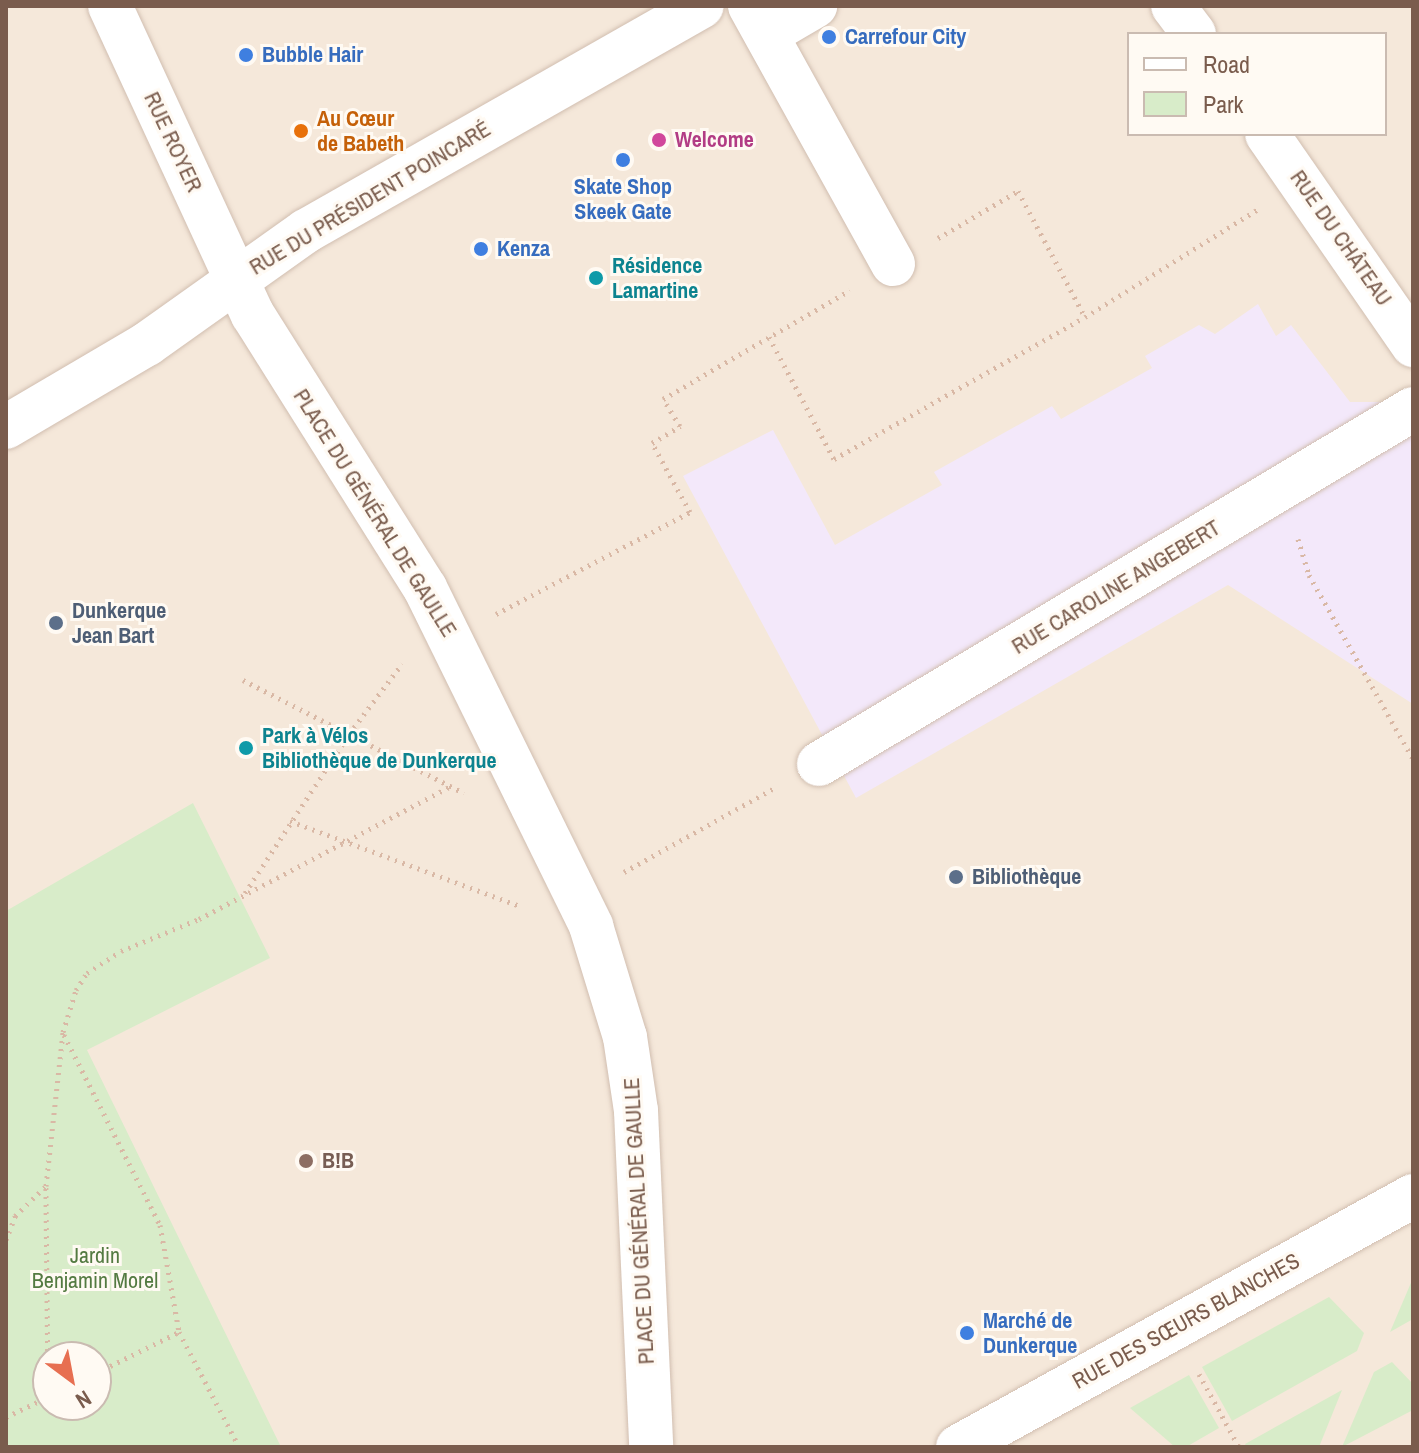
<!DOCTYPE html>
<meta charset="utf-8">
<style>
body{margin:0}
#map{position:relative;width:1419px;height:1453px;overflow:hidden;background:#fdf6ec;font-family:"Archivo Narrow",sans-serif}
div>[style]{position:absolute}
.residential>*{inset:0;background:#f5e8da}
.education>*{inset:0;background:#f3e8fa}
.green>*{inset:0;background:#d8ecc9}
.path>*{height:5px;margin-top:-2.5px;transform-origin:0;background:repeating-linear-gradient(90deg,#d9b8a5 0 2px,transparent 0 8px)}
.roads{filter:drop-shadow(0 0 2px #d1beb0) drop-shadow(0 0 2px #d1beb0)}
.minor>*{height:44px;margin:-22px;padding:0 22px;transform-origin:22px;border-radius:22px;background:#fff}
.dots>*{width:22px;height:22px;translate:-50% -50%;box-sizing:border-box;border:4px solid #fffaf3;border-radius:50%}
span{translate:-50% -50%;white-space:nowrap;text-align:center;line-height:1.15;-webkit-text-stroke:6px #fffaf3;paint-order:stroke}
.shop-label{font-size:22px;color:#366cbe;font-weight:700}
.left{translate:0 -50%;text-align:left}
.food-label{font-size:22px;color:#c56008;font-weight:700}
.hotel-label{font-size:22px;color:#b23c85;font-weight:700}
.street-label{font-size:22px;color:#7a5c4d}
.culture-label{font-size:22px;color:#0d838f;font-weight:700}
.service-label{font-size:22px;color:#4e5e75;font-weight:700}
.education-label{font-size:22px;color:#785e54;font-weight:700}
.park-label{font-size:22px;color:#537a41}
.frame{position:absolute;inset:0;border:8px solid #7a5c4d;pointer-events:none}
.legend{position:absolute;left:1127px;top:32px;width:260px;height:104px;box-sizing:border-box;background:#fffaf3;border:2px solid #cabbb1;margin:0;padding:10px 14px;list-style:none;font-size:24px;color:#7a5c4d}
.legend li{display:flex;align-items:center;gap:16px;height:40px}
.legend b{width:40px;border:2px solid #cabbb1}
.north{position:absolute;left:32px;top:1341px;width:80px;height:80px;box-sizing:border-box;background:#fffaf3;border:2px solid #cabbb1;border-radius:50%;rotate:148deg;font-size:22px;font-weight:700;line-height:32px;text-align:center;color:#7a5c4d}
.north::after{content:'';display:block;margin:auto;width:28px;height:36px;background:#e76f51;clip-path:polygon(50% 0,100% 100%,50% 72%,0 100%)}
</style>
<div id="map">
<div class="residential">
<div style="clip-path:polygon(evenodd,6px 6px,1413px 6px,1413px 1447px,6px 1447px,6px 6px,1129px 34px,1385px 34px,1385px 134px,1129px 134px,1129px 34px,6px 6px,48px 1357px,96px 1357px,96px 1405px,48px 1405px,48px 1357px)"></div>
</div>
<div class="education">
<div style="clip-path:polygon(1258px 304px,1276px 336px,1291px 325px,1350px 402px,1403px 402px,1413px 414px,1413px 704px,1228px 585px,856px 798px,683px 476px,773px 430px,835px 545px,942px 485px,934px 472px,1052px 406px,1061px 419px,1152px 368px,1145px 356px,1199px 325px,1215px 334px)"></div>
</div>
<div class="green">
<div style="clip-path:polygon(evenodd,193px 803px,270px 958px,87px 1050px,281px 1447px,6px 1447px,6px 911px,193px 803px,48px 1357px,96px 1357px,96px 1405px,48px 1405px,48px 1357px)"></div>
<div style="clip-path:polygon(1413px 1278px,1413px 1319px,1390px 1332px)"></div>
<div style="clip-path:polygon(1329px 1297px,1364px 1333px,1357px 1351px,1232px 1421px,1202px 1367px)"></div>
<div style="clip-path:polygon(1392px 1362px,1413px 1384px,1413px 1410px,1342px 1447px,1374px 1372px)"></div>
<div style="clip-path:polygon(1189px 1375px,1219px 1428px,1186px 1447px,1175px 1447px,1130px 1408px)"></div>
<div style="clip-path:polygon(1342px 1390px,1319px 1447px,1247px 1447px,1245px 1444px)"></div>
</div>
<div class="path">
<div style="left:938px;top:238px;width:93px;rotate:-30.4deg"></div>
<div style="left:1018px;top:191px;width:143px;rotate:62deg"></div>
<div style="left:1085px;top:317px;width:203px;rotate:-31.9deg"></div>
<div style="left:769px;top:337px;width:138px;rotate:62deg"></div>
<div style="left:834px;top:459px;width:288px;rotate:-29.5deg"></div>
<div style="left:1298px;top:539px;width:38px;rotate:73deg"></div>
<div style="left:1309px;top:575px;width:211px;rotate:60.5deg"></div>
<div style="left:496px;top:614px;width:219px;rotate:-27.7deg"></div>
<div style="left:690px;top:512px;width:79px;rotate:-118.8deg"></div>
<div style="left:652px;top:443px;width:33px;rotate:-31deg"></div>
<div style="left:680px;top:426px;width:32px;rotate:-122deg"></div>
<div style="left:663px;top:399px;width:216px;rotate:-30.2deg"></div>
<div style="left:243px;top:680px;width:248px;rotate:27.1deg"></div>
<div style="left:290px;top:821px;width:247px;rotate:20.3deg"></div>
<div style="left:624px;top:872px;width:174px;rotate:-29.2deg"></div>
<div style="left:245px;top:893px;width:190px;rotate:-56.8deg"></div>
<div style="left:349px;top:734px;width:88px;rotate:-52.9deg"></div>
<div style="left:64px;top:1035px;width:213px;rotate:63.2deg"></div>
<div style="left:160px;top:1225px;width:109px;rotate:79.9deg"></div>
<div style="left:179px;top:1332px;width:130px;rotate:62.4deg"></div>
<div style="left:6px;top:1240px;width:26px;rotate:-69deg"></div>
<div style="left:15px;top:1216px;width:43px;rotate:-44.1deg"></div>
<div style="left:96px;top:1373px;width:93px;rotate:-26.3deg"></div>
<div style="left:1199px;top:1374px;width:83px;rotate:61.3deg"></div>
<div style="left:48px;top:1390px;width:204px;rotate:-90.6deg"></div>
<div style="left:46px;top:1186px;width:155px;rotate:-83.7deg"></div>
<div style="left:63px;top:1032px;width:44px;rotate:-72.8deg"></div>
<div style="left:76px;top:990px;width:20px;rotate:-57deg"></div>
<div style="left:87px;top:973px;width:40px;rotate:-32.9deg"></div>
<div style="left:121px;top:951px;width:84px;rotate:-22.3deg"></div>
<div style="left:199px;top:919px;width:285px;rotate:-27.8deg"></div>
<div style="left:6px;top:1417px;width:47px;rotate:-25.5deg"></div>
</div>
<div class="roads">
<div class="minor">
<div style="left:110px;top:6px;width:340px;rotate:65.2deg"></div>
<div style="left:253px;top:315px;width:323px;rotate:57.8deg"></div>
<div style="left:425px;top:588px;width:377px;rotate:63.8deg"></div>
<div style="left:591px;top:926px;width:116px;rotate:73deg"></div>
<div style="left:625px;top:1037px;width:75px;rotate:81.5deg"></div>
<div style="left:636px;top:1111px;width:336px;rotate:87.4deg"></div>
<div style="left:750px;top:6px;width:295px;rotate:61deg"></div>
<div style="left:1173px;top:6px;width:35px;rotate:53deg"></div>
<div style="left:767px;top:34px;width:56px;rotate:-30.3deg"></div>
<div style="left:1267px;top:134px;width:257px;rotate:55.3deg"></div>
<div style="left:6px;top:427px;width:164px;rotate:-30.5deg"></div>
<div style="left:147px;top:344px;width:195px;rotate:-35.4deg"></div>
<div style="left:306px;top:231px;width:455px;rotate:-29.6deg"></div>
<div style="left:819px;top:764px;width:692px;rotate:-30.86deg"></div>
<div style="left:958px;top:1447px;width:520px;rotate:-28.88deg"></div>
</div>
</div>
<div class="dots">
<div style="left:829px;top:37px;background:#3f7fe0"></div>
<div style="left:246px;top:55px;background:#3f7fe0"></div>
<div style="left:301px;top:131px;background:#e8710a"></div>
<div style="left:659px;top:140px;background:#d1479c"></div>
<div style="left:623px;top:160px;background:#3f7fe0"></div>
<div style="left:481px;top:249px;background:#3f7fe0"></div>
<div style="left:596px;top:278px;background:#0f9aa8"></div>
<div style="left:56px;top:623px;background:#5c6f8a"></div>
<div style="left:246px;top:748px;background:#0f9aa8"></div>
<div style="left:956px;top:877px;background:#5c6f8a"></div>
<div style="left:306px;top:1161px;background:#8d6e63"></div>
<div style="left:967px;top:1333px;background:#3f7fe0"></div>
</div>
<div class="shop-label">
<span class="left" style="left:845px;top:37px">Carrefour City</span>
<span class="left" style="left:262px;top:55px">Bubble Hair</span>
<span style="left:623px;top:199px">Skate Shop<br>Skeek Gate</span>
<span class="left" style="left:497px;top:249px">Kenza</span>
<span class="left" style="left:983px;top:1333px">Marché de<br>Dunkerque</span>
</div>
<div class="food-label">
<span class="left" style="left:317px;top:131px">Au Cœur<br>de Babeth</span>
</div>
<div class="hotel-label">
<span class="left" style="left:675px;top:140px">Welcome</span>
</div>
<div class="street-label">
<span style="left:173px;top:142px;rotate:65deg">RUE ROYER</span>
<span style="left:370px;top:198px;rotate:-31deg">RUE DU PRÉSIDENT POINCARÉ</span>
<span style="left:1341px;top:238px;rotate:55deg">RUE DU CHÂTEAU</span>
<span style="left:375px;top:513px;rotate:58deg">PLACE DU GÉNÉRAL DE GAULLE</span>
<span style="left:1116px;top:587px;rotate:-31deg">RUE CAROLINE ANGEBERT</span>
<span style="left:639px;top:1221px;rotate:-93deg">PLACE DU GÉNÉRAL DE GAULLE</span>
<span style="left:1186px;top:1321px;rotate:-29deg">RUE DES SŒURS BLANCHES</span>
</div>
<div class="culture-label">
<span class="left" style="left:612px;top:278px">Résidence<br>Lamartine</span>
<span class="left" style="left:262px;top:748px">Park à Vélos<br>Bibliothèque de Dunkerque</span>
</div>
<div class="service-label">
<span class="left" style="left:72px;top:623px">Dunkerque<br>Jean Bart</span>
<span class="left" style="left:972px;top:877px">Bibliothèque</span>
</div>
<div class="education-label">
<span class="left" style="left:322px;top:1161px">B!B</span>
</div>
<div class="park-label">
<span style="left:95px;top:1268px">Jardin<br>Benjamin Morel</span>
</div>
<div class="frame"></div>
<ul class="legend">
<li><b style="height:10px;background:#fff"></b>Road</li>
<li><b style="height:22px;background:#d8ecc9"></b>Park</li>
</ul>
<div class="north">N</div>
</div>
